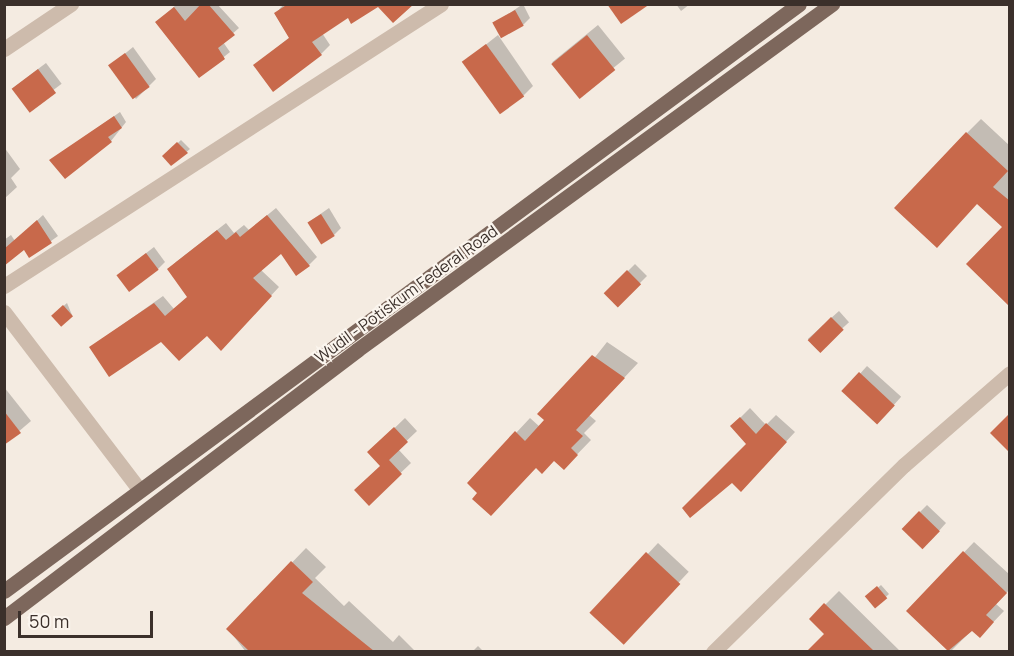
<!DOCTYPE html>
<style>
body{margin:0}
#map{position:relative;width:1014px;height:656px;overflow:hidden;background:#f4ebe1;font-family:Manrope,sans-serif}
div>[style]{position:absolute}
.shadow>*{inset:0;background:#0003;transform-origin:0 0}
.building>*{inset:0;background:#c8694b;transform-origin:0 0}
.minor>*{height:15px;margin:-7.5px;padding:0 7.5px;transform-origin:7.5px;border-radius:7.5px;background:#cdbbac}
.major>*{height:15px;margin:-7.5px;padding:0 7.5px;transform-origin:7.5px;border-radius:7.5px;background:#7d675c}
span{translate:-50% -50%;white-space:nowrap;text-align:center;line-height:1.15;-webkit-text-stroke:4.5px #fbf5ee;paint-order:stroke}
.street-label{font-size:16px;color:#3b302b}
.frame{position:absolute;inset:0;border:6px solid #3b302b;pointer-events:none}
.scale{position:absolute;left:18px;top:611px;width:135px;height:27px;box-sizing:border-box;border:3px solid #3b302b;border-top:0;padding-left:8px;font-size:18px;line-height:21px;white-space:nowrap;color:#3b302b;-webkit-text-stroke:4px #fbf5ee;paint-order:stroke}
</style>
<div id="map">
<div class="shadow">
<div style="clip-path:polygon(177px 4px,217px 4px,239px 28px,223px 42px,230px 52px,200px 76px,157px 22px)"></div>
<div style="clip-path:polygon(284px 4px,412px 4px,378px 5px,348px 16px,322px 33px,330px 45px,321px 54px,255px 65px,290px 37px,275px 14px)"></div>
<div style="clip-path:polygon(523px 4px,530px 18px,523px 25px,495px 23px)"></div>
<div style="clip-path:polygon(676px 4px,690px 4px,681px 11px)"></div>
<div style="left:598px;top:25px;width:43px;height:59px;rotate:51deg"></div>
<div style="clip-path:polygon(498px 35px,533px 86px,523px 96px,464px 62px)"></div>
<div style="clip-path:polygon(133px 47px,156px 79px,136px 99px,110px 66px)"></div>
<div style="left:46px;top:63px;width:26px;height:41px;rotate:53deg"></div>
<div style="clip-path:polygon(120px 112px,126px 122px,111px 141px,51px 160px)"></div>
<div style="clip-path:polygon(981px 119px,1010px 146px,1010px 305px,1004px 227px,967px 133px)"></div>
<div style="clip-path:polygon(181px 140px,190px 149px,172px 164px,164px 156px)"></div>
<div style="clip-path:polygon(4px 147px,20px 169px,11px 178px,17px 187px,4px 199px)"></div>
<div style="clip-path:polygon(276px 208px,317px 257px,309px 265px,282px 252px,261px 270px,279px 287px,229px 341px,207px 334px,91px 347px,163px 296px,174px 309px,189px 296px,169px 269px,176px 262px,226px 223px,234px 233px,244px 225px,249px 230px)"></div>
<div style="clip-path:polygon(329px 208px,341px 228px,334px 235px,309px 222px)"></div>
<div style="clip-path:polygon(43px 215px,58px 236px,30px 256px,24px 248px,4px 264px,4px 240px,11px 235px,15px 241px)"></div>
<div style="clip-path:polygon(154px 247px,165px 262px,158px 269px,118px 275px)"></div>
<div style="left:635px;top:264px;width:17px;height:41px;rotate:45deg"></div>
<div style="clip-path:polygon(67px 303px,72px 315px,53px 315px)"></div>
<div style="left:839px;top:311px;width:15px;height:42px;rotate:48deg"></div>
<div style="clip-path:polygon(607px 342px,638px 363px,589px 415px,596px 421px,584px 433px,591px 440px,564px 468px,554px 459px,479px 493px,469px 483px,530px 418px,540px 427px)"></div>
<div style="left:867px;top:366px;width:46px;height:35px;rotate:42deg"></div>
<div style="clip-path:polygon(4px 387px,31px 421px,4px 444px)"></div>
<div style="clip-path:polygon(750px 408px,766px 425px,776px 415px,795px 432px,750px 480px,748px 444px,732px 426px)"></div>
<div style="clip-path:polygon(405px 418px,417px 431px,398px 449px,411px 463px,369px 503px,382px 465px,380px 442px)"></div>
<div style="clip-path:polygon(927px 505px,946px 523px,930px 541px,920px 512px)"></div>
<div style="clip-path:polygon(974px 542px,1010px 575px,1010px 589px,996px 604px,1004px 611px,980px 636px,973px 629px,950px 652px,908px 611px)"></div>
<div style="left:658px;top:543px;width:42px;height:96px;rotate:43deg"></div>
<div style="clip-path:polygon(306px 548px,326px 567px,315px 578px,344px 606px,349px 601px,393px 642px,399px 635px,416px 652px,246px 652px,228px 629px)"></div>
<div style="left:881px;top:585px;width:12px;height:18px;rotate:48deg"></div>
<div style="clip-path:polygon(839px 591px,901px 652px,809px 652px,826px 634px,811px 619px)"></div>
<div style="clip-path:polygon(478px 646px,484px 652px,472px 652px)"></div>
</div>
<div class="building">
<div style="clip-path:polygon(201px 4px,208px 4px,235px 35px,218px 48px,225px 59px,199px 78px,155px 22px,174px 7px,185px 21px)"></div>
<div style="clip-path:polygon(288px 4px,414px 4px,393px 23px,378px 7px,351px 24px,348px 18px,312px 42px,322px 55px,273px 92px,253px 65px,289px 38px,274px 13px)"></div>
<div style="clip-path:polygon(607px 4px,650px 4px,621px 24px)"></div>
<div style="left:515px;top:10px;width:18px;height:26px;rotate:61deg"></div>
<div style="left:587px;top:35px;width:45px;height:46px;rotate:51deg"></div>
<div style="left:486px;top:44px;width:65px;height:30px;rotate:54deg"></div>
<div style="left:125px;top:53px;width:42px;height:21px;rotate:54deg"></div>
<div style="left:38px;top:69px;width:30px;height:33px;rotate:53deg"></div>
<div style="clip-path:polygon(114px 116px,122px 128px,108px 137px,112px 142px,65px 179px,49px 160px)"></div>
<div style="clip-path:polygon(966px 132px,1008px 171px,993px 187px,1010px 201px,1010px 307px,966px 264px,1002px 227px,977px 204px,937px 248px,894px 208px)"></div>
<div style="clip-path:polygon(177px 142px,188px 153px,171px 166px,162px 156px)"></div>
<div style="left:321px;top:214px;width:26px;height:16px;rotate:58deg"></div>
<div style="clip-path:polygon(267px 215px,310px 266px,296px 276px,281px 254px,253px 278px,272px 296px,221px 351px,207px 336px,179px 361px,161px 342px,109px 377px,89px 347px,154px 303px,165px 316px,187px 297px,167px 269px,217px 230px,226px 240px,236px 232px,240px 237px)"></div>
<div style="clip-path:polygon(37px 220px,52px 243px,29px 258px,24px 250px,4px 266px,4px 249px)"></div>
<div style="left:146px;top:253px;width:21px;height:37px;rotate:53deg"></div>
<div style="left:627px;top:270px;width:20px;height:33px;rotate:45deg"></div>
<div style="left:63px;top:305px;width:15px;height:16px;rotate:48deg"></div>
<div style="left:831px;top:317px;width:18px;height:33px;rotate:45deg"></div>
<div style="clip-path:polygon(592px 355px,625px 378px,576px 430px,583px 436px,571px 448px,578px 455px,564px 470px,554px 461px,542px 474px,536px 468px,491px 516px,472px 499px,477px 493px,467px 483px,515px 431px,525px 441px,544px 420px,537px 414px)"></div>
<div style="left:859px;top:372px;width:49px;height:26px;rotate:43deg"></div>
<div style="clip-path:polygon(4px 411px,21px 433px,4px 445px)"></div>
<div style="clip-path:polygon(1010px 413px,1010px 453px,990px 433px)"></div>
<div style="clip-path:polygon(740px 417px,756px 434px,766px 423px,787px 442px,741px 492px,732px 483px,690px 518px,682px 508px,746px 444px,730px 426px)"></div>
<div style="clip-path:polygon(394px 427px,408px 442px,389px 460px,402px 474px,369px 506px,354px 490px,380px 466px,367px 452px)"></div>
<div style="left:919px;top:511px;width:29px;height:25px;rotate:44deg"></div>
<div style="clip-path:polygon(963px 551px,1007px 593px,986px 615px,994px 622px,980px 638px,972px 631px,948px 651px,906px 611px)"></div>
<div style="left:646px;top:552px;width:47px;height:83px;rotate:43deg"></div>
<div style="clip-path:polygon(291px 561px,313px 582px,302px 593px,374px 651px,249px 651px,226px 629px)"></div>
<div style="left:877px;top:586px;width:16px;height:16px;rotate:50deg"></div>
<div style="clip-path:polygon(824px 603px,874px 651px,807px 651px,824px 634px,809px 619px)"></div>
</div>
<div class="minor">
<div style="left:4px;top:49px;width:81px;rotate:-33.9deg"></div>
<div style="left:4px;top:286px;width:520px;rotate:-32.83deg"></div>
<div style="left:4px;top:312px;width:221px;rotate:52.7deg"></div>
<div style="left:713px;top:652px;width:267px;rotate:-44.4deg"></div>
<div style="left:904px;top:465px;width:140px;rotate:-41deg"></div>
</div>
<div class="major">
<div style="left:4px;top:591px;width:988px;rotate:-36.44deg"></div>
<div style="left:4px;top:618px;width:443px;rotate:-37.2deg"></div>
<div style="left:357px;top:350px;width:588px;rotate:-36.07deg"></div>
</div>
<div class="street-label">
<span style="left:406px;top:294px;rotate:-36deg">Wudil - Potiskum Federal Road</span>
</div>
<div class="frame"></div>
<div class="scale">50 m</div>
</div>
